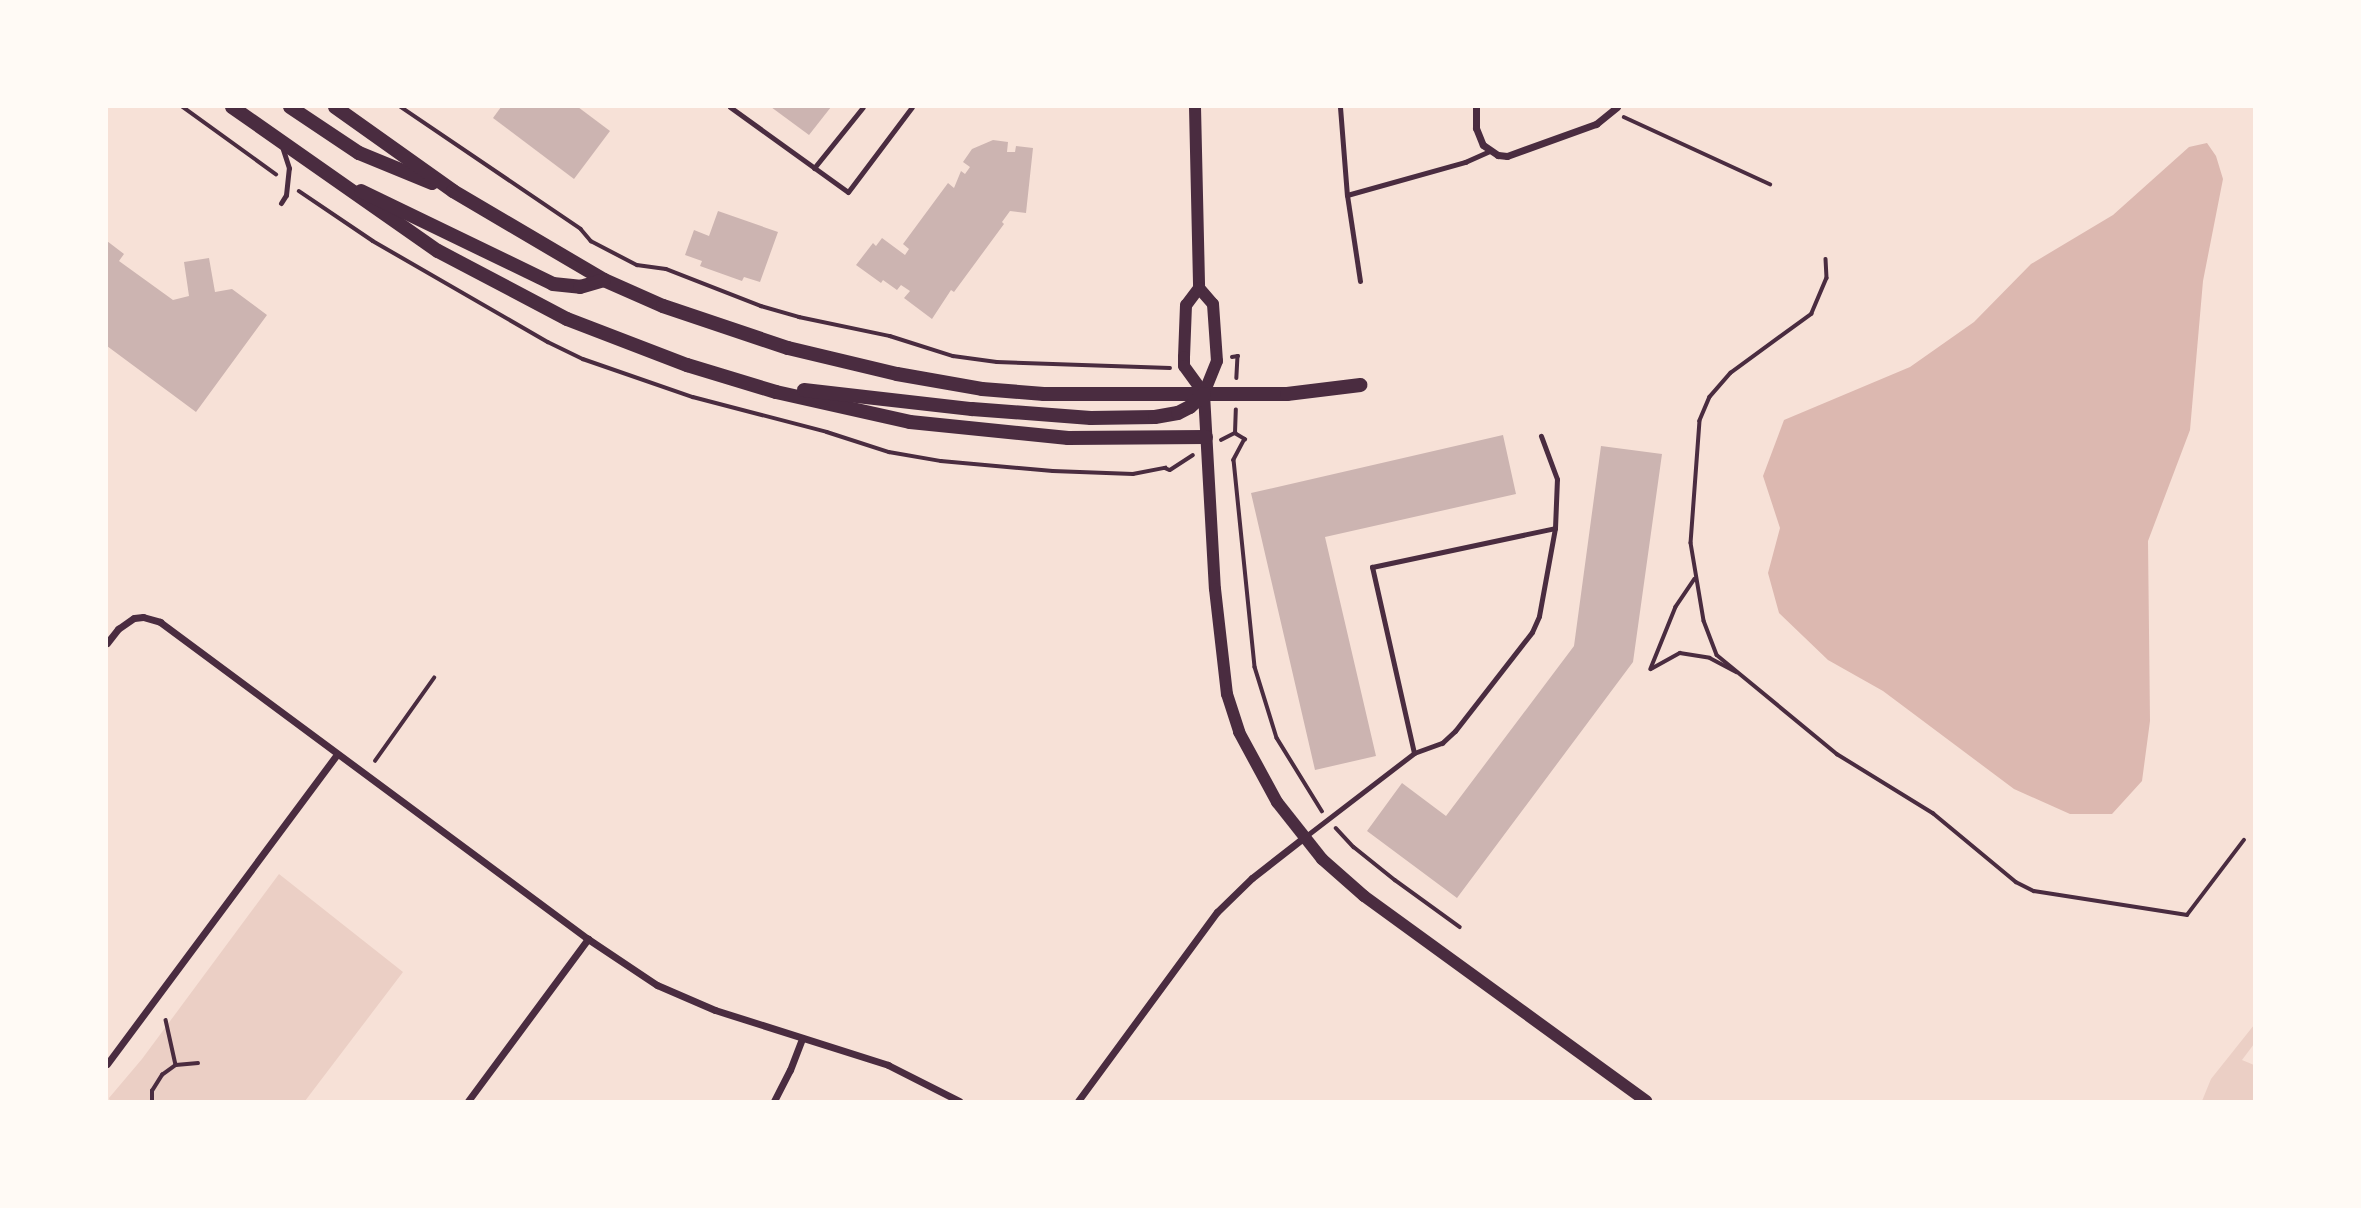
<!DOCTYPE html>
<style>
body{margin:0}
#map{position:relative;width:2361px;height:1208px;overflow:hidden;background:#f7e1d7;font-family:Helvetica,sans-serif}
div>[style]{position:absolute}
.green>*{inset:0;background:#ebcfc5}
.water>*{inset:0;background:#dcb8b0}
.building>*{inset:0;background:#ccb4b1}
.path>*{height:3.5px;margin:-1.75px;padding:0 1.75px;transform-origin:1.75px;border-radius:1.75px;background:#4a2c40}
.service>*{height:5px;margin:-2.5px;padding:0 2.5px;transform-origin:2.5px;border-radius:2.5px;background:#4a2c40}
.minor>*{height:7px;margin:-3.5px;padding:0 3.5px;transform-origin:3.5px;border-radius:3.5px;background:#4a2c40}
.tertiary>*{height:12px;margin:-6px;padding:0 6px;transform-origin:6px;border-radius:6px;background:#4a2c40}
.secondary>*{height:14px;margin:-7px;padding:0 7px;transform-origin:7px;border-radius:7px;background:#4a2c40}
span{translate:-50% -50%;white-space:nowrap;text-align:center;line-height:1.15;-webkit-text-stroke:7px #fffaf5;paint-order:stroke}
.frame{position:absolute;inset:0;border:108px solid #fffaf5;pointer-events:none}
</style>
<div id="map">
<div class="green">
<div style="clip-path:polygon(279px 874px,403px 972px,305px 1101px,110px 1101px,109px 1098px,142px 1059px)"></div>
<div style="clip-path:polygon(2254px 1025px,2254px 1044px,2242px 1060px,2254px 1065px,2254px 1101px,2202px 1101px,2211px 1079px)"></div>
</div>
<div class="water">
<div style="clip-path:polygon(2207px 143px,2216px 156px,2223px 179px,2203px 281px,2190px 430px,2148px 541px,2150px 721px,2142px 781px,2112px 814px,2070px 814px,2014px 789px,1883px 691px,1828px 660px,1779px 613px,1768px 573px,1780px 528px,1763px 476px,1784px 420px,1910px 367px,1974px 322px,2031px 264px,2113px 215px,2189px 147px)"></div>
</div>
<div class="building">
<div style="clip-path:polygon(501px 107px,578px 107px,610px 131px,574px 179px,493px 118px)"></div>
<div style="clip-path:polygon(771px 107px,831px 107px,809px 135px)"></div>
<div style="clip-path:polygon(993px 140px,1008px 142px,1007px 152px,1015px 152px,1016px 146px,1033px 148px,1026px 213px,1010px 211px,1002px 222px,1004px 224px,954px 292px,951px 290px,932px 319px,904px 298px,910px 291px,901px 285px,897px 290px,883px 280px,881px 283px,856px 265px,873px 243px,876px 246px,882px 238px,905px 255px,909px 249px,903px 244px,948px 183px,954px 188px,961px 171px,965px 174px,970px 167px,963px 162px,972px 149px)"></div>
<div style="clip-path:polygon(718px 211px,778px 232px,760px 282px,744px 277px,742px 281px,700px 266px,702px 261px,685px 255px,694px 230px,709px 236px)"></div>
<div style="clip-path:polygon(107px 241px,124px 254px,119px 261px,173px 300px,189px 296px,184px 262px,209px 258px,215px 292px,232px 289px,267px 315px,196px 412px,107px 346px)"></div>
<div style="clip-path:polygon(1503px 435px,1516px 494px,1325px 537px,1376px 756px,1315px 770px,1251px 493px)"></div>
<div style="clip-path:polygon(1601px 446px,1662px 454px,1633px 662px,1457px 898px,1367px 831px,1402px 783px,1446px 816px,1574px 646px)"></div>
</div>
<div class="path">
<div style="left:183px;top:107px;width:115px;rotate:35.8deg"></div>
<div style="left:401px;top:107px;width:217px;rotate:34.1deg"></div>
<div style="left:581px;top:229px;width:16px;rotate:50deg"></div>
<div style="left:591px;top:241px;width:52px;rotate:27.6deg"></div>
<div style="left:637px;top:265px;width:29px;rotate:8deg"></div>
<div style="left:666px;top:269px;width:102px;rotate:21.3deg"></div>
<div style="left:761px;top:306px;width:40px;rotate:16deg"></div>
<div style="left:799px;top:317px;width:93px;rotate:11.8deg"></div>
<div style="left:890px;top:336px;width:66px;rotate:17.6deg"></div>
<div style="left:953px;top:356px;width:44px;rotate:7.8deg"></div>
<div style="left:997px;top:362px;width:173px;rotate:2deg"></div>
<div style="left:1624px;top:117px;width:161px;rotate:24.7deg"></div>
<div style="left:299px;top:191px;width:89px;rotate:34deg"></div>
<div style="left:373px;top:241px;width:202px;rotate:30deg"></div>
<div style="left:548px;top:342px;width:39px;rotate:26deg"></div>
<div style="left:583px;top:359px;width:116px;rotate:19.1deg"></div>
<div style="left:693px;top:397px;width:138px;rotate:14.6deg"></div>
<div style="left:827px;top:432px;width:65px;rotate:17.9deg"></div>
<div style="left:889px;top:452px;width:53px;rotate:9.8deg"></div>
<div style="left:941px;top:461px;width:112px;rotate:5.1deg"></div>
<div style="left:1053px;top:471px;width:80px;rotate:2.1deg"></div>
<div style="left:1133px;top:474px;width:33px;rotate:-11deg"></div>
<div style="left:1165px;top:468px;width:5px;rotate:22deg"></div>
<div style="left:1170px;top:470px;width:27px;rotate:-33deg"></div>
<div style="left:1826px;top:259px;width:19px;rotate:87deg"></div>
<div style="left:1827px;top:278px;width:39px;rotate:113deg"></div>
<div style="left:1812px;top:314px;width:100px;rotate:143.9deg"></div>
<div style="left:1731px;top:373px;width:32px;rotate:131deg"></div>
<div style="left:1710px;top:397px;width:26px;rotate:113deg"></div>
<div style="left:1700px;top:421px;width:122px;rotate:94.2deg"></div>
<div style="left:1691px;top:543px;width:79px;rotate:80.5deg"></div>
<div style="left:1704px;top:621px;width:36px;rotate:69deg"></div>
<div style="left:1717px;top:655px;width:156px;rotate:39.5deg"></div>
<div style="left:1837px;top:754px;width:113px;rotate:31.6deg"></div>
<div style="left:1933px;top:813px;width:108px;rotate:39.7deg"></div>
<div style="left:2016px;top:882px;width:20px;rotate:27deg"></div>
<div style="left:2034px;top:891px;width:155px;rotate:8.9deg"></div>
<div style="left:2187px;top:915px;width:94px;rotate:-52.8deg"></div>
<div style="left:1232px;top:357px;width:6px;rotate:-9deg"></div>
<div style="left:1238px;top:356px;width:22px;rotate:93deg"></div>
<div style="left:1235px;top:433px;width:23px;rotate:-88deg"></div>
<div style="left:1235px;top:433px;width:12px;rotate:31deg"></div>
<div style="left:1245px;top:439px;width:24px;rotate:118deg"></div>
<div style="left:1234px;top:460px;width:208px;rotate:84.2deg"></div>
<div style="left:1255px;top:667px;width:74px;rotate:72.8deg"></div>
<div style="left:1277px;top:738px;width:86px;rotate:58.3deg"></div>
<div style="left:1221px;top:440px;width:16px;rotate:-27deg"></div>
<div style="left:1695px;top:579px;width:34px;rotate:124deg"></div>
<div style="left:1676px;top:607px;width:67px;rotate:112deg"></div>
<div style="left:1651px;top:669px;width:33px;rotate:-29deg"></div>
<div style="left:1680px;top:653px;width:30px;rotate:9deg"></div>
<div style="left:1710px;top:658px;width:30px;rotate:28deg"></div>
<div style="left:375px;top:761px;width:102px;rotate:-54.6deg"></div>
<div style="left:1336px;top:828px;width:26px;rotate:47deg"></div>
<div style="left:1354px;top:847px;width:53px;rotate:38.8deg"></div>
<div style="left:1395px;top:880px;width:80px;rotate:35.9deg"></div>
<div style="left:166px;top:1020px;width:46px;rotate:77.5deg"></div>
<div style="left:152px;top:1101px;width:10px;rotate:-90deg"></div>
<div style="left:152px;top:1091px;width:19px;rotate:-58deg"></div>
<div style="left:162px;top:1075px;width:17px;rotate:-36deg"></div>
<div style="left:176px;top:1065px;width:22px;rotate:-5deg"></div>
</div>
<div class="service">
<div style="left:730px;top:107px;width:145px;rotate:35.8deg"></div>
<div style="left:848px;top:192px;width:106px;rotate:-53deg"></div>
<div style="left:1340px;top:107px;width:88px;rotate:85.5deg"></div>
<div style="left:1347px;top:195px;width:87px;rotate:81.4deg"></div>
<div style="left:814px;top:168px;width:78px;rotate:-51.2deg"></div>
<div style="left:1347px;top:195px;width:123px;rotate:-15.6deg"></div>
<div style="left:1465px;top:162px;width:27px;rotate:-24deg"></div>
<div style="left:281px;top:203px;width:9px;rotate:-58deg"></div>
<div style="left:286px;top:195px;width:27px;rotate:-84deg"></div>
<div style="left:289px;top:168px;width:20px;rotate:-108deg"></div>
<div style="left:1414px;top:753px;width:191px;rotate:-102.7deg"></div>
<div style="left:1372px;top:567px;width:187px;rotate:-12deg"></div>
<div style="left:1306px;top:836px;width:136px;rotate:-37.5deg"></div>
<div style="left:1414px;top:753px;width:30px;rotate:-20deg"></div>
<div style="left:1442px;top:743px;width:18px;rotate:-43deg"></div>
<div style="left:1455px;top:731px;width:125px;rotate:-52.1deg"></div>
<div style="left:1532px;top:632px;width:17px;rotate:-66deg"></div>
<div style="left:1539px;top:616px;width:89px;rotate:-79.7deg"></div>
<div style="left:1555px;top:528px;width:49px;rotate:-87.7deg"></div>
<div style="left:1557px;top:479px;width:46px;rotate:-110.4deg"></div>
</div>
<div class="minor">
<div style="left:1476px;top:107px;width:21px;rotate:90deg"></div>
<div style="left:1476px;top:128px;width:18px;rotate:68deg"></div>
<div style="left:1483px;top:145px;width:18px;rotate:34deg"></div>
<div style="left:1498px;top:155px;width:9px;rotate:6deg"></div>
<div style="left:1507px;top:156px;width:95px;rotate:-19.8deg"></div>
<div style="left:1596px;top:124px;width:27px;rotate:-39deg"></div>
<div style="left:107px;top:643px;width:18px;rotate:-52deg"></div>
<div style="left:118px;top:629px;width:19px;rotate:-35deg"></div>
<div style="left:134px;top:618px;width:9px;rotate:-6deg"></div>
<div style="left:143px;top:617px;width:18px;rotate:16deg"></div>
<div style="left:160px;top:622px;width:533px;rotate:36.53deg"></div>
<div style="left:588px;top:939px;width:83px;rotate:33.7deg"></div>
<div style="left:657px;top:985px;width:63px;rotate:23.3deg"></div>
<div style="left:715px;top:1010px;width:182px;rotate:17.6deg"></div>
<div style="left:888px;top:1065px;width:80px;rotate:26.9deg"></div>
<div style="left:107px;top:1064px;width:386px;rotate:-53.4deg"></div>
<div style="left:468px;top:1101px;width:202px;rotate:-53.5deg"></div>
<div style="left:774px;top:1101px;width:35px;rotate:-63deg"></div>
<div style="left:790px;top:1070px;width:34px;rotate:-69deg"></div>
<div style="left:1078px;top:1101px;width:235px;rotate:-53.7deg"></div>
<div style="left:1217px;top:912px;width:49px;rotate:-44.2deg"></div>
<div style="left:1252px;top:878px;width:65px;rotate:-38.1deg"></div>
</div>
<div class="tertiary">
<div style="left:1195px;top:107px;width:181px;rotate:88.7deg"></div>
<div style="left:1199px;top:288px;width:21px;rotate:49deg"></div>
<div style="left:1213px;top:304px;width:57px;rotate:86deg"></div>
<div style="left:1217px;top:361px;width:35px;rotate:112deg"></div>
<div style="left:1204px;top:394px;width:195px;rotate:86.8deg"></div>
<div style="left:1215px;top:589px;width:106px;rotate:83.5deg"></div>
<div style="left:1227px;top:694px;width:40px;rotate:72deg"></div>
<div style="left:1239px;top:732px;width:80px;rotate:61.5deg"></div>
<div style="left:1277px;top:802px;width:73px;rotate:51.7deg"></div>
<div style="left:1322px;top:859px;width:56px;rotate:41.4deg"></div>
<div style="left:1364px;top:896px;width:349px;rotate:36deg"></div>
<div style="left:1199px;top:288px;width:21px;rotate:127deg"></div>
<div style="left:1186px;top:305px;width:52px;rotate:92.2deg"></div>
<div style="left:1184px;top:357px;width:9px;rotate:90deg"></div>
<div style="left:1184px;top:366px;width:34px;rotate:54deg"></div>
</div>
<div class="secondary">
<div style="left:232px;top:107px;width:251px;rotate:35deg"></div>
<div style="left:438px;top:251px;width:146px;rotate:27.8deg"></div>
<div style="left:567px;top:319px;width:129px;rotate:21deg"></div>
<div style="left:687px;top:365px;width:93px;rotate:16.9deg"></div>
<div style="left:776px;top:392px;width:137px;rotate:12.6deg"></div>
<div style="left:910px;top:422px;width:159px;rotate:5.8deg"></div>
<div style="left:1068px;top:438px;width:138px;rotate:-0.4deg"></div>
<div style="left:290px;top:107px;width:83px;rotate:33.7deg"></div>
<div style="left:359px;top:153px;width:79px;rotate:22.3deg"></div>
<div style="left:335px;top:107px;width:145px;rotate:35.4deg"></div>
<div style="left:453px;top:191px;width:175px;rotate:30.5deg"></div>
<div style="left:604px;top:280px;width:64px;rotate:23.8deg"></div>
<div style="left:663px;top:306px;width:132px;rotate:18.6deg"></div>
<div style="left:788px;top:348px;width:112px;rotate:13.4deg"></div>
<div style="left:897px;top:374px;width:86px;rotate:10deg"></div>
<div style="left:982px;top:389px;width:62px;rotate:4.6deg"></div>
<div style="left:1044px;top:394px;width:243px"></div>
<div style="left:1287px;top:394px;width:74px;rotate:-7deg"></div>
<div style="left:361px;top:191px;width:213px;rotate:25.8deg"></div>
<div style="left:553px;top:284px;width:27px;rotate:6deg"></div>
<div style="left:580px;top:287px;width:25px;rotate:-16deg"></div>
<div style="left:804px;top:390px;width:169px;rotate:6.5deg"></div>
<div style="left:972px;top:409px;width:119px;rotate:4.3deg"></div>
<div style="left:1091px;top:418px;width:64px;rotate:-0.9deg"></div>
<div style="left:1155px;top:417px;width:23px;rotate:-10deg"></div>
<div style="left:1178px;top:413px;width:13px;rotate:-27deg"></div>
<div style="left:1190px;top:407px;width:19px;rotate:-43deg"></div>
</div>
<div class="frame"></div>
</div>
